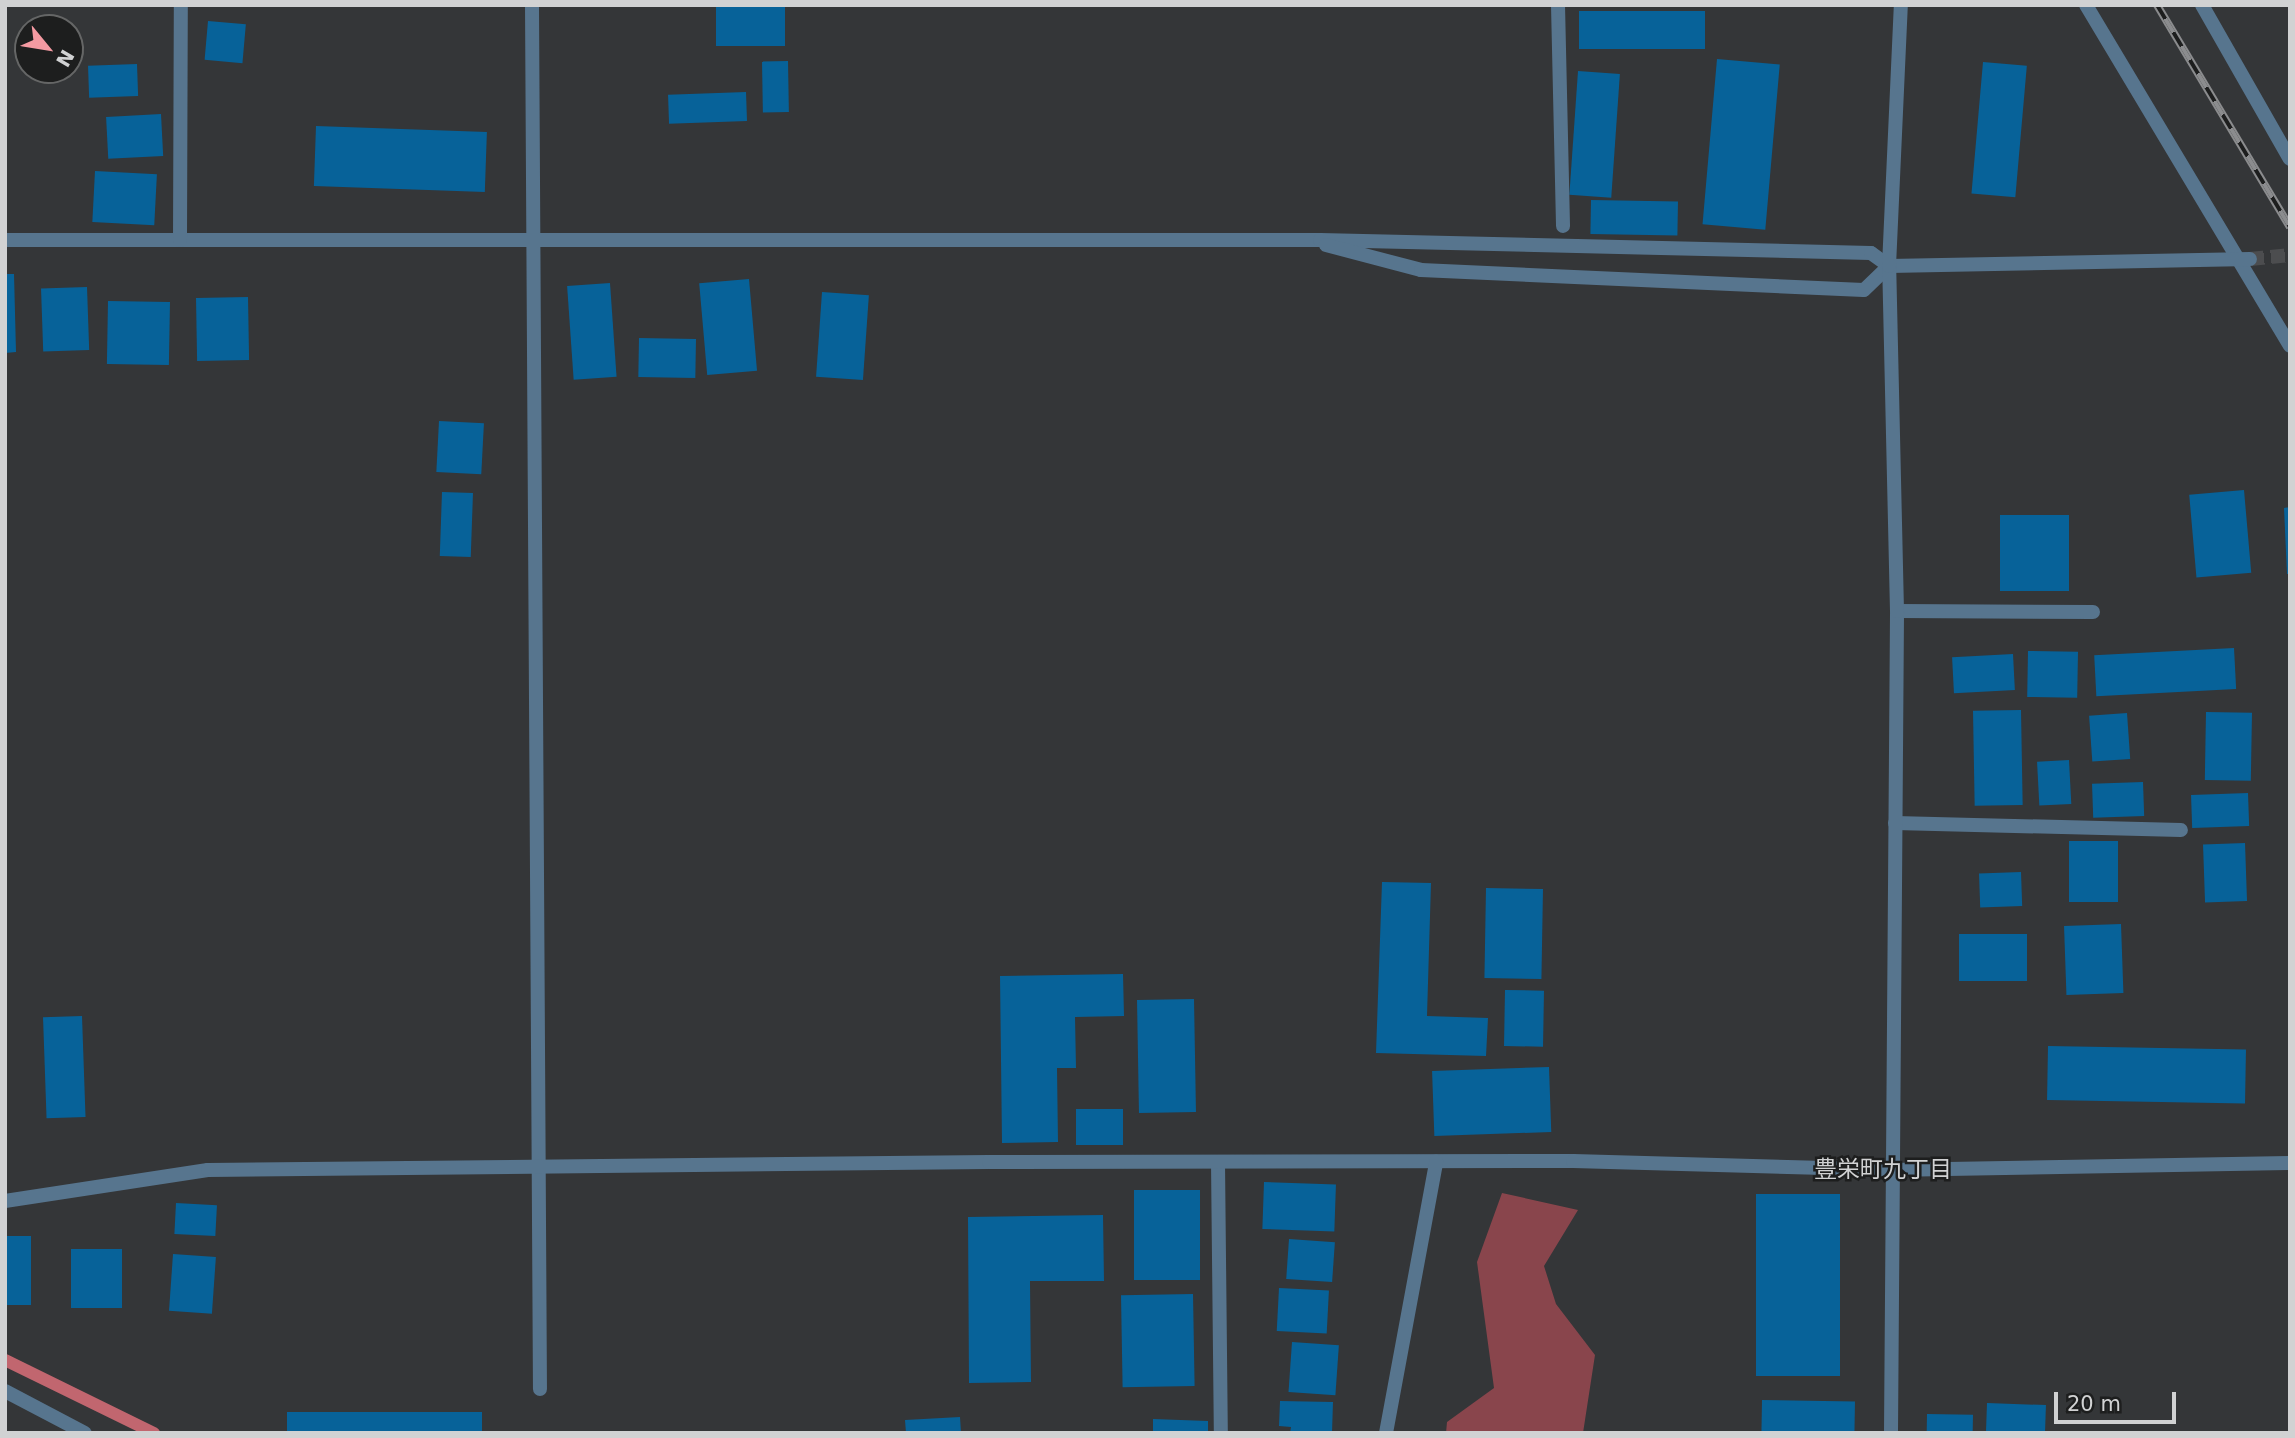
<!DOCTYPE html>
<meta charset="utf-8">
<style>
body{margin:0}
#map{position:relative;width:2295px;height:1438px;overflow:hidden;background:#343638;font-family:"DejaVu Sans","Noto Sans JP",sans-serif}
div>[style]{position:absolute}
.green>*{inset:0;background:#89454c}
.stream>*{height:12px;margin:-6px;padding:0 6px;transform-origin:6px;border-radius:6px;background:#c1666f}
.building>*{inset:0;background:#076299;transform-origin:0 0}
.street-tunnel>*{height:14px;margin-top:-7px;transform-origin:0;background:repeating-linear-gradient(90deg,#4c4d4f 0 14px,transparent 0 21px)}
.street>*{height:14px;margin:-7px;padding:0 7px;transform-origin:7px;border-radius:7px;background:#57758e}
.rail>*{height:8px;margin-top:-4px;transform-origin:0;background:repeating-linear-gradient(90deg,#1d1e1e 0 16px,#8b8c8e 0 32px);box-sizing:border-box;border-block:2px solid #8b8c8e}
span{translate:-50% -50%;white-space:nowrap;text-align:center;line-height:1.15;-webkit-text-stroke:5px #1d1e1e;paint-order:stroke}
.neighbourhood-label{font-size:23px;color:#d1d2d3}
.frame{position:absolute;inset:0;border:7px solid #d1d2d3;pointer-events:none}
.north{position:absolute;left:14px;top:14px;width:70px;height:70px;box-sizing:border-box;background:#1d1e1e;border:2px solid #656666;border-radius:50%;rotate:120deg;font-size:19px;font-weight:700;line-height:28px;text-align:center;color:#d1d2d3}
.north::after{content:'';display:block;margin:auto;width:24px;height:32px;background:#f49aa2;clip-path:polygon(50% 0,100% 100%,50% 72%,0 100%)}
.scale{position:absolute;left:2054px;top:1392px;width:122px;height:32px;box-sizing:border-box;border:4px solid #d1d2d3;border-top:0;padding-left:9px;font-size:21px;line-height:24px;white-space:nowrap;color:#d1d2d3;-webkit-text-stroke:5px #1d1e1e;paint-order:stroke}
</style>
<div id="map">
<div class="green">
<div style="clip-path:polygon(1502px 1193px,1578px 1210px,1544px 1266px,1556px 1304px,1595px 1355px,1583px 1433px,1446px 1433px,1447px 1422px,1494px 1388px,1477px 1262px)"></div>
</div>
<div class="stream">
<div style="left:5px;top:1360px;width:166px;rotate:26.1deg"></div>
</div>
<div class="building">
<div style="left:716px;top:5px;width:69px;height:41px"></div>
<div style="left:1579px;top:11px;width:126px;height:38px"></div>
<div style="left:208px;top:21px;width:38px;height:39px;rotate:5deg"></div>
<div style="left:1717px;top:59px;width:63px;height:166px;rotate:5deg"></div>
<div style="left:788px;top:61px;width:51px;height:26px;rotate:89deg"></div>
<div style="left:1983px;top:62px;width:44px;height:132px;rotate:5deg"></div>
<div style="left:137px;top:64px;width:32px;height:49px;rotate:88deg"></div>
<div style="left:1578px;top:71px;width:42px;height:124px;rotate:4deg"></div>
<div style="left:746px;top:92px;width:29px;height:78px;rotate:88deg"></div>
<div style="left:161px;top:114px;width:42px;height:55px;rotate:87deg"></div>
<div style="left:316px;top:126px;width:171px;height:60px;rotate:2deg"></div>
<div style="left:95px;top:171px;width:62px;height:51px;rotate:3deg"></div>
<div style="left:1591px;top:200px;width:87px;height:34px;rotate:1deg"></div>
<div style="clip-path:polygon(5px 274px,14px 274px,16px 352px,5px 353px)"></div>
<div style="left:749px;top:279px;width:92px;height:50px;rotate:85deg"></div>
<div style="left:610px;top:283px;width:94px;height:43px;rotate:86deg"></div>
<div style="left:87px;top:287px;width:63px;height:46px;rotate:88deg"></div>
<div style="left:822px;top:292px;width:47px;height:85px;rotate:4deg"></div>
<div style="left:248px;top:297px;width:63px;height:52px;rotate:89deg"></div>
<div style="left:108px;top:301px;width:62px;height:63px;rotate:1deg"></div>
<div style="left:639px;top:338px;width:57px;height:39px;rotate:1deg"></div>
<div style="left:439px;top:421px;width:45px;height:51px;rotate:3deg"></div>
<div style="left:2244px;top:490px;width:83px;height:55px;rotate:85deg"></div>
<div style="left:442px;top:492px;width:31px;height:64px;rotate:2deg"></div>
<div style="clip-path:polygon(2290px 507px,2290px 574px,2287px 574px,2284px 508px)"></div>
<div style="left:2069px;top:515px;width:76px;height:69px;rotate:90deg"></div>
<div style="left:2234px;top:648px;width:41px;height:140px;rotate:87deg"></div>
<div style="left:2028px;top:651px;width:50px;height:46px;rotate:1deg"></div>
<div style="left:2013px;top:654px;width:36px;height:61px;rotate:87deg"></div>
<div style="left:2021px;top:710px;width:95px;height:48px;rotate:89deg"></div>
<div style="left:2206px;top:712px;width:46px;height:68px;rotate:1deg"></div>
<div style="left:2127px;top:713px;width:46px;height:38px;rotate:86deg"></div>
<div style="left:2069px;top:760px;width:44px;height:32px;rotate:87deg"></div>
<div style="left:2143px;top:782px;width:34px;height:51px;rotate:88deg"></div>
<div style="left:2248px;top:793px;width:33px;height:57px;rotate:88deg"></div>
<div style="left:2069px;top:841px;width:49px;height:61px"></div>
<div style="left:2245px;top:843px;width:58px;height:42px;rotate:88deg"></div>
<div style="left:2021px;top:872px;width:34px;height:42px;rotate:88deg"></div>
<div style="clip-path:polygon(1382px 882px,1431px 883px,1427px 1016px,1488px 1018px,1486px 1056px,1376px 1053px)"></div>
<div style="left:1486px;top:888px;width:57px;height:90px;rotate:1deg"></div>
<div style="left:2121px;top:924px;width:69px;height:57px;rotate:88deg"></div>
<div style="left:1959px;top:934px;width:68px;height:47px"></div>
<div style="clip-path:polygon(1123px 974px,1124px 1016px,1075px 1017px,1076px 1068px,1057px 1068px,1058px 1142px,1002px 1143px,1000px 976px)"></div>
<div style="left:1505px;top:990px;width:39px;height:56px;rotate:1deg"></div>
<div style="left:1194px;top:999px;width:113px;height:57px;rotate:89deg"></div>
<div style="left:82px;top:1016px;width:101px;height:39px;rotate:88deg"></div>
<div style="left:2048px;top:1046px;width:198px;height:54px;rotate:1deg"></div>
<div style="left:1549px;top:1067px;width:65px;height:117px;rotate:88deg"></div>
<div style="left:1076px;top:1109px;width:47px;height:36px"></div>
<div style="left:1264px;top:1182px;width:72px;height:47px;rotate:2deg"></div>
<div style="left:1134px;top:1190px;width:66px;height:90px"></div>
<div style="left:1840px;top:1194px;width:182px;height:84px;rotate:90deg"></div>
<div style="left:176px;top:1203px;width:41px;height:31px;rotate:3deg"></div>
<div style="clip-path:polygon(1103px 1215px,1104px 1281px,1030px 1281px,1031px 1382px,969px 1383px,968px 1217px)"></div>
<div style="left:5px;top:1236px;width:26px;height:69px"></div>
<div style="left:1289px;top:1239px;width:46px;height:40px;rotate:4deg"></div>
<div style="left:71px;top:1249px;width:51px;height:59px"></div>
<div style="left:173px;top:1254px;width:43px;height:57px;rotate:4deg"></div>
<div style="left:1279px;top:1288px;width:50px;height:43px;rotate:3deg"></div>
<div style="left:1193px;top:1294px;width:92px;height:72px;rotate:89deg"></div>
<div style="left:1292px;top:1342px;width:47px;height:50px;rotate:4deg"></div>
<div style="left:1762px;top:1400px;width:93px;height:33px;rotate:1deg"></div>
<div style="clip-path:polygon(1280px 1401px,1333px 1402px,1332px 1433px,1290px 1433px,1291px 1427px,1279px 1426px)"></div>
<div style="left:1987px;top:1403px;width:59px;height:30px;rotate:2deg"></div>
<div style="left:482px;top:1412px;width:21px;height:195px;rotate:90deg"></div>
<div style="left:1927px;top:1414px;width:46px;height:19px;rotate:1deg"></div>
<div style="clip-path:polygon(960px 1417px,961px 1433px,906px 1433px,905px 1420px)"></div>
<div style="clip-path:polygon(1153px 1419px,1208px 1421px,1208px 1433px,1153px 1433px)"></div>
</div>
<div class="street-tunnel">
<div style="left:2250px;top:259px;width:40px;rotate:-5.7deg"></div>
</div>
<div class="street">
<div style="left:532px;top:5px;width:1384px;rotate:89.67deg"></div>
<div style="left:1558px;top:5px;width:221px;rotate:88.7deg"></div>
<div style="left:2086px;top:5px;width:397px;rotate:59.1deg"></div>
<div style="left:2202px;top:5px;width:177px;rotate:60.3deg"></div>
<div style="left:5px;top:240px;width:1315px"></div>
<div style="left:1320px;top:240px;width:551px;rotate:1.35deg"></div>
<div style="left:1871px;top:253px;width:22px;rotate:36deg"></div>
<div style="left:1889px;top:266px;width:361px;rotate:-1.1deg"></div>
<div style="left:180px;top:240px;width:235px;rotate:-89.8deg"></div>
<div style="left:1326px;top:245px;width:98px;rotate:14.7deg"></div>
<div style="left:1421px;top:270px;width:443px;rotate:2.6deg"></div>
<div style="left:1864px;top:290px;width:35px;rotate:-44deg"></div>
<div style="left:1897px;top:611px;width:196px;rotate:0.3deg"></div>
<div style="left:1895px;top:823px;width:286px;rotate:1.4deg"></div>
<div style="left:1218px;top:1162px;width:271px;rotate:89.4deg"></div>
<div style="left:5px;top:1201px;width:205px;rotate:-8.7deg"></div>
<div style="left:208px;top:1170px;width:781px;rotate:-0.59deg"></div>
<div style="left:989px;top:1162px;width:584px;rotate:-0.1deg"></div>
<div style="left:1573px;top:1161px;width:317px;rotate:1.6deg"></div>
<div style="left:1890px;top:1170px;width:400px;rotate:-1deg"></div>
<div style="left:5px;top:1391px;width:90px;rotate:27.7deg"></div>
<div style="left:1386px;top:1433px;width:276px;rotate:-79.5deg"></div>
<div style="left:1891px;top:1433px;width:822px;rotate:-89.58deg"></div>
<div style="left:1897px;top:611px;width:345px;rotate:-91.3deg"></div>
<div style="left:1889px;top:266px;width:261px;rotate:-87.4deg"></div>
</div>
<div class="rail">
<div style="left:2157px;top:5px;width:259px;rotate:59.1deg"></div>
</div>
<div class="neighbourhood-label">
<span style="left:1883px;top:1169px">豊栄町九丁目</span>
</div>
<div class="frame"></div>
<div class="north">N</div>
<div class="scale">20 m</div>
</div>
